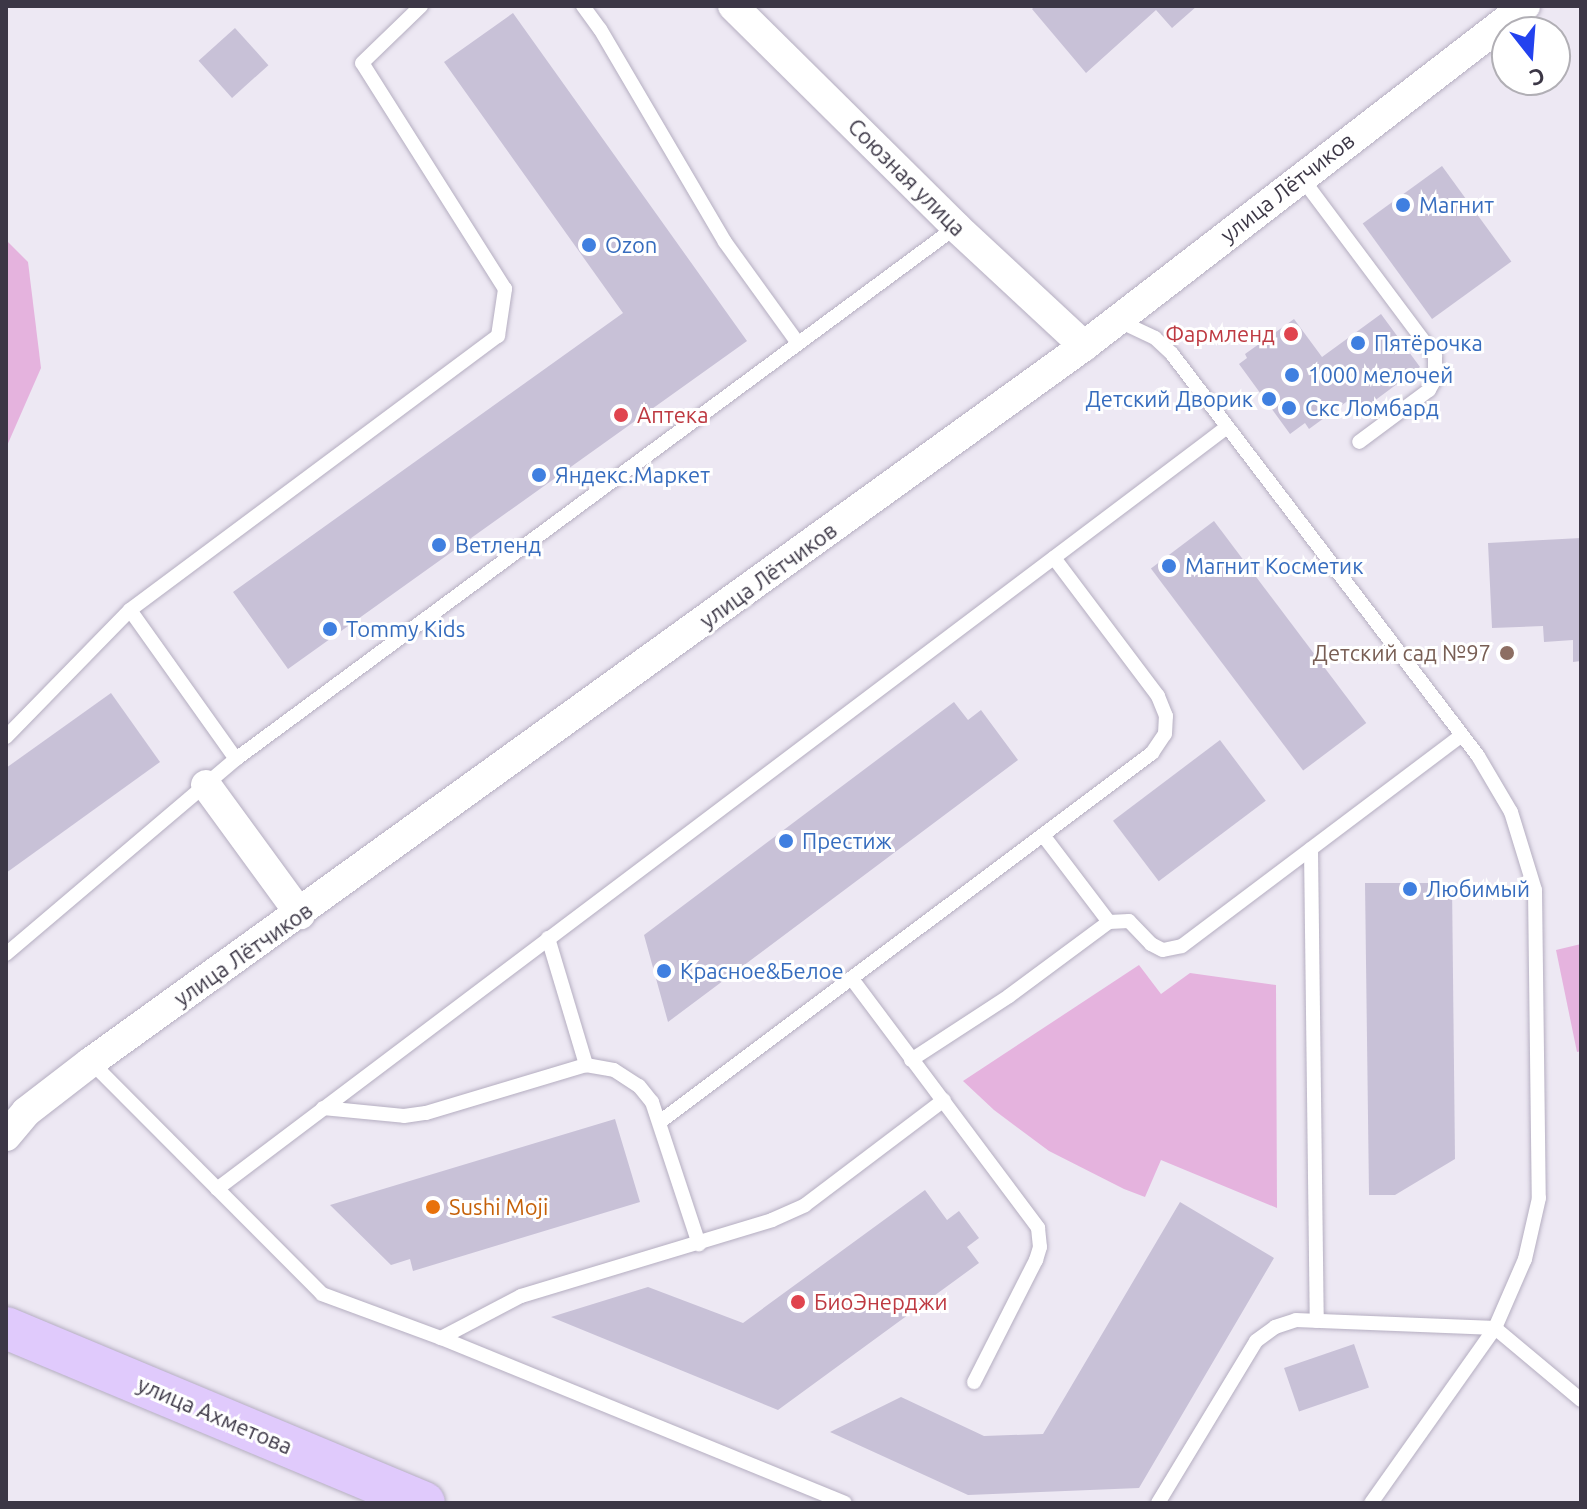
<!DOCTYPE html>
<meta charset="utf-8">
<style>
body{margin:0}
#map{position:relative;width:1587px;height:1509px;overflow:hidden;background:#ede8f3;font-family:Ubuntu,sans-serif}
div>[style]{position:absolute}
.green>*{inset:0;background:#e5b3de}
.building>*{inset:0;background:#c8c1d7;transform-origin:0 0}
.roads{filter:drop-shadow(0 0 2px #b5aec1) drop-shadow(0 0 2px #b5aec1)}
.service>*{height:14px;margin:-7px;padding:0 7px;transform-origin:7px;border-radius:7px;background:#fff}
.minor>*{height:30px;margin:-15px;padding:0 15px;transform-origin:15px;border-radius:15px;background:#fff}
.secondary>*{height:42px;margin:-21px;padding:0 21px;transform-origin:21px;border-radius:21px;background:#e0cafc}
.dots>*{width:22px;height:22px;translate:-50% -50%;box-sizing:border-box;border:4px solid #fff;border-radius:50%}
span{translate:-50% -50%;white-space:nowrap;text-align:center;line-height:1.15;-webkit-text-stroke:6px #fff;paint-order:stroke}
.street-label{font-size:22px;color:#3c3746}
.shop-label{font-size:22px;color:#366cbe}
.left{translate:0 -50%;text-align:left}
.right{translate:-100% -50%;text-align:right}
.health-label{font-size:22px;color:#be3a42}
.education-label{font-size:22px;color:#785e54}
.food-label{font-size:22px;color:#c56008}
.frame{position:absolute;inset:0;border:8px solid #3c3746;pointer-events:none}
.north{position:absolute;left:1491px;top:16px;width:80px;height:80px;box-sizing:border-box;background:#fff;border:2px solid #b1afb5;border-radius:50%;rotate:163deg;font-size:22px;font-weight:700;line-height:32px;text-align:center;color:#3c3746}
.north::after{content:'';display:block;margin:auto;width:28px;height:36px;background:#2342ef;clip-path:polygon(50% 0,100% 100%,50% 72%,0 100%)}
</style>
<div id="map">
<div class="green">
<div style="clip-path:polygon(6px 240px,28px 262px,41px 368px,6px 448px)"></div>
<div style="clip-path:polygon(1581px 944px,1581px 1051px,1577px 1052px,1556px 950px)"></div>
<div style="clip-path:polygon(1139px 965px,1161px 994px,1190px 973px,1276px 985px,1277px 1208px,1161px 1160px,1145px 1197px,1124px 1189px,1049px 1151px,994px 1110px,963px 1081px)"></div>
</div>
<div class="building">
<div style="clip-path:polygon(1035px 6px,1197px 6px,1172px 28px,1156px 10px,1086px 73px,1032px 9px)"></div>
<div style="clip-path:polygon(513px 13px,747px 341px,288px 669px,233px 592px,623px 313px,444px 62px)"></div>
<div style="left:235px;top:28px;width:50px;height:49px;rotate:48deg"></div>
<div style="left:1442px;top:166px;width:118px;height:98px;rotate:54deg"></div>
<div style="clip-path:polygon(1381px 314px,1420px 367px,1362px 410px,1353px 397px,1309px 429px,1305px 423px,1290px 434px,1239px 364px,1247px 358px,1245px 354px,1294px 319px,1322px 357px)"></div>
<div style="left:1214px;top:521px;width:253px;height:79px;rotate:53deg"></div>
<div style="clip-path:polygon(1581px 538px,1581px 661px,1573px 662px,1573px 640px,1544px 642px,1543px 626px,1492px 628px,1488px 543px)"></div>
<div style="clip-path:polygon(111px 693px,160px 762px,6px 873px,6px 768px)"></div>
<div style="clip-path:polygon(954px 702px,968px 720px,981px 710px,1018px 760px,668px 1022px,644px 935px)"></div>
<div style="left:1220px;top:740px;width:76px;height:134px;rotate:53deg"></div>
<div style="clip-path:polygon(1365px 883px,1452px 883px,1455px 1159px,1395px 1195px,1369px 1195px)"></div>
<div style="clip-path:polygon(615px 1119px,640px 1202px,413px 1271px,410px 1259px,391px 1265px,330px 1205px)"></div>
<div style="clip-path:polygon(925px 1190px,947px 1220px,959px 1211px,979px 1238px,967px 1247px,979px 1263px,778px 1410px,551px 1317px,648px 1287px,743px 1323px)"></div>
<div style="clip-path:polygon(1180px 1202px,1274px 1258px,1139px 1488px,968px 1495px,830px 1432px,901px 1397px,984px 1436px,1043px 1434px)"></div>
<div style="left:1354px;top:1344px;width:46px;height:74px;rotate:71deg"></div>
</div>
<div class="roads">
<div class="service">
<div style="left:583px;top:6px;width:29px;rotate:54deg"></div>
<div style="left:600px;top:29px;width:247px;rotate:59.6deg"></div>
<div style="left:725px;top:242px;width:123px;rotate:54.2deg"></div>
<div style="left:1301px;top:177px;width:224px;rotate:53.2deg"></div>
<div style="left:1435px;top:356px;width:23px;rotate:90deg"></div>
<div style="left:1435px;top:379px;width:13px;rotate:119deg"></div>
<div style="left:1429px;top:390px;width:87px;rotate:143.4deg"></div>
<div style="left:1117px;top:320px;width:42px;rotate:25.3deg"></div>
<div style="left:1155px;top:338px;width:23px;rotate:43deg"></div>
<div style="left:1172px;top:354px;width:505px;rotate:52.72deg"></div>
<div style="left:1478px;top:756px;width:65px;rotate:59.5deg"></div>
<div style="left:1511px;top:812px;width:82px;rotate:72.9deg"></div>
<div style="left:1535px;top:890px;width:308px;rotate:89.3deg"></div>
<div style="left:1539px;top:1198px;width:63px;rotate:102.9deg"></div>
<div style="left:1525px;top:1259px;width:75px;rotate:113.5deg"></div>
<div style="left:1495px;top:1328px;width:112px;rotate:39.9deg"></div>
<div style="left:130px;top:610px;width:183px;rotate:54.6deg"></div>
<div style="left:6px;top:737px;width:177px;rotate:-45.7deg"></div>
<div style="left:130px;top:610px;width:459px;rotate:-36.7deg"></div>
<div style="left:498px;top:336px;width:48px;rotate:-81.5deg"></div>
<div style="left:505px;top:289px;width:267px;rotate:-122.3deg"></div>
<div style="left:362px;top:63px;width:82px;rotate:-44deg"></div>
<div style="left:1311px;top:849px;width:472px;rotate:89.3deg"></div>
<div style="left:1109px;top:922px;width:20px;rotate:-3deg"></div>
<div style="left:1129px;top:921px;width:32px;rotate:46deg"></div>
<div style="left:1151px;top:944px;width:13px;rotate:27deg"></div>
<div style="left:1163px;top:950px;width:19px;rotate:-12deg"></div>
<div style="left:1182px;top:946px;width:349px;rotate:-37deg"></div>
<div style="left:548px;top:938px;width:133px;rotate:73.3deg"></div>
<div style="left:6px;top:954px;width:302px;rotate:-40.3deg"></div>
<div style="left:236px;top:759px;width:895px;rotate:-36.46deg"></div>
<div style="left:852px;top:979px;width:311px;rotate:53.2deg"></div>
<div style="left:1038px;top:1228px;width:19px;rotate:84deg"></div>
<div style="left:1040px;top:1247px;width:14px;rotate:107deg"></div>
<div style="left:1036px;top:1260px;width:137px;rotate:116.9deg"></div>
<div style="left:911px;top:1060px;width:117px;rotate:-33.1deg"></div>
<div style="left:1009px;top:996px;width:124px;rotate:-36.5deg"></div>
<div style="left:1109px;top:922px;width:109px;rotate:-127.2deg"></div>
<div style="left:91px;top:1062px;width:327px;rotate:45.1deg"></div>
<div style="left:322px;top:1294px;width:127px;rotate:20.3deg"></div>
<div style="left:441px;top:1338px;width:436px;rotate:22.2deg"></div>
<div style="left:323px;top:1108px;width:81px;rotate:5.6deg"></div>
<div style="left:404px;top:1116px;width:22px;rotate:-8deg"></div>
<div style="left:426px;top:1113px;width:167px;rotate:-16.7deg"></div>
<div style="left:586px;top:1065px;width:28px;rotate:10deg"></div>
<div style="left:614px;top:1070px;width:30px;rotate:33deg"></div>
<div style="left:639px;top:1086px;width:21px;rotate:51deg"></div>
<div style="left:652px;top:1102px;width:150px;rotate:71.7deg"></div>
<div style="left:661px;top:1121px;width:614px;rotate:-36.85deg"></div>
<div style="left:1152px;top:753px;width:23px;rotate:-56deg"></div>
<div style="left:1165px;top:734px;width:18px;rotate:-87deg"></div>
<div style="left:1166px;top:716px;width:22px;rotate:-112deg"></div>
<div style="left:1158px;top:696px;width:173px;rotate:-127deg"></div>
<div style="left:217px;top:1189px;width:1265px;rotate:-37.03deg"></div>
<div style="left:441px;top:1338px;width:90px;rotate:-27.7deg"></div>
<div style="left:521px;top:1296px;width:262px;rotate:-16.8deg"></div>
<div style="left:772px;top:1220px;width:36px;rotate:-24deg"></div>
<div style="left:805px;top:1205px;width:174px;rotate:-37.1deg"></div>
<div style="left:1158px;top:1503px;width:189px;rotate:-58.8deg"></div>
<div style="left:1256px;top:1341px;width:24px;rotate:-36deg"></div>
<div style="left:1275px;top:1327px;width:22px;rotate:-18deg"></div>
<div style="left:1296px;top:1320px;width:199px;rotate:2.3deg"></div>
<div style="left:1495px;top:1328px;width:214px;rotate:125.3deg"></div>
</div>
<div class="minor">
<div style="left:733px;top:6px;width:314px;rotate:44.7deg"></div>
<div style="left:956px;top:227px;width:175px;rotate:42.9deg"></div>
<div style="left:206px;top:785px;width:160px;rotate:53.9deg"></div>
<div style="left:6px;top:1136px;width:31px;rotate:-50deg"></div>
<div style="left:26px;top:1112px;width:82px;rotate:-37.6deg"></div>
<div style="left:91px;top:1062px;width:1224px;rotate:-35.79deg"></div>
<div style="left:1084px;top:346px;width:557px;rotate:-37.63deg"></div>
</div>
<div class="secondary">
<div style="left:6px;top:1328px;width:453px;rotate:22.7deg"></div>
</div>
</div>
<div class="dots">
<div style="left:1403px;top:205px;background:#3f7fe0"></div>
<div style="left:589px;top:245px;background:#3f7fe0"></div>
<div style="left:1291px;top:334px;background:#e0444e"></div>
<div style="left:1358px;top:343px;background:#3f7fe0"></div>
<div style="left:1292px;top:375px;background:#3f7fe0"></div>
<div style="left:1269px;top:399px;background:#3f7fe0"></div>
<div style="left:1289px;top:408px;background:#3f7fe0"></div>
<div style="left:621px;top:415px;background:#e0444e"></div>
<div style="left:539px;top:475px;background:#3f7fe0"></div>
<div style="left:439px;top:545px;background:#3f7fe0"></div>
<div style="left:1169px;top:566px;background:#3f7fe0"></div>
<div style="left:330px;top:629px;background:#3f7fe0"></div>
<div style="left:1507px;top:653px;background:#8d6e63"></div>
<div style="left:786px;top:841px;background:#3f7fe0"></div>
<div style="left:1410px;top:889px;background:#3f7fe0"></div>
<div style="left:664px;top:971px;background:#3f7fe0"></div>
<div style="left:433px;top:1207px;background:#e8710a"></div>
<div style="left:798px;top:1302px;background:#e0444e"></div>
</div>
<div class="street-label">
<span style="left:907px;top:177px;rotate:45deg">Союзная улица</span>
<span style="left:1287px;top:187px;rotate:-38deg">улица Лётчиков</span>
<span style="left:768px;top:575px;rotate:-36deg">улица Лётчиков</span>
<span style="left:243px;top:954px;rotate:-35deg">улица Лётчиков</span>
<span style="left:215px;top:1415px;rotate:23deg">улица Ахметова</span>
</div>
<div class="shop-label">
<span class="left" style="left:1419px;top:205px">Магнит</span>
<span class="left" style="left:605px;top:245px">Ozon</span>
<span class="left" style="left:1374px;top:343px">Пятёрочка</span>
<span class="left" style="left:1308px;top:375px">1000 мелочей</span>
<span class="right" style="left:1253px;top:399px">Детский Дворик</span>
<span class="left" style="left:1305px;top:408px">Скс Ломбард</span>
<span class="left" style="left:555px;top:475px">Яндекс.Маркет</span>
<span class="left" style="left:455px;top:545px">Ветленд</span>
<span class="left" style="left:1185px;top:566px">Магнит Косметик</span>
<span class="left" style="left:346px;top:629px">Tommy Kids</span>
<span class="left" style="left:802px;top:841px">Престиж</span>
<span class="left" style="left:1426px;top:889px">Любимый</span>
<span class="left" style="left:680px;top:971px">Красное&amp;Белое</span>
</div>
<div class="health-label">
<span class="right" style="left:1275px;top:334px">Фармленд</span>
<span class="left" style="left:637px;top:415px">Аптека</span>
<span class="left" style="left:814px;top:1302px">БиоЭнерджи</span>
</div>
<div class="education-label">
<span class="right" style="left:1491px;top:653px">Детский сад №97</span>
</div>
<div class="food-label">
<span class="left" style="left:449px;top:1207px">Sushi Moji</span>
</div>
<div class="frame"></div>
<div class="north">С</div>
</div>
